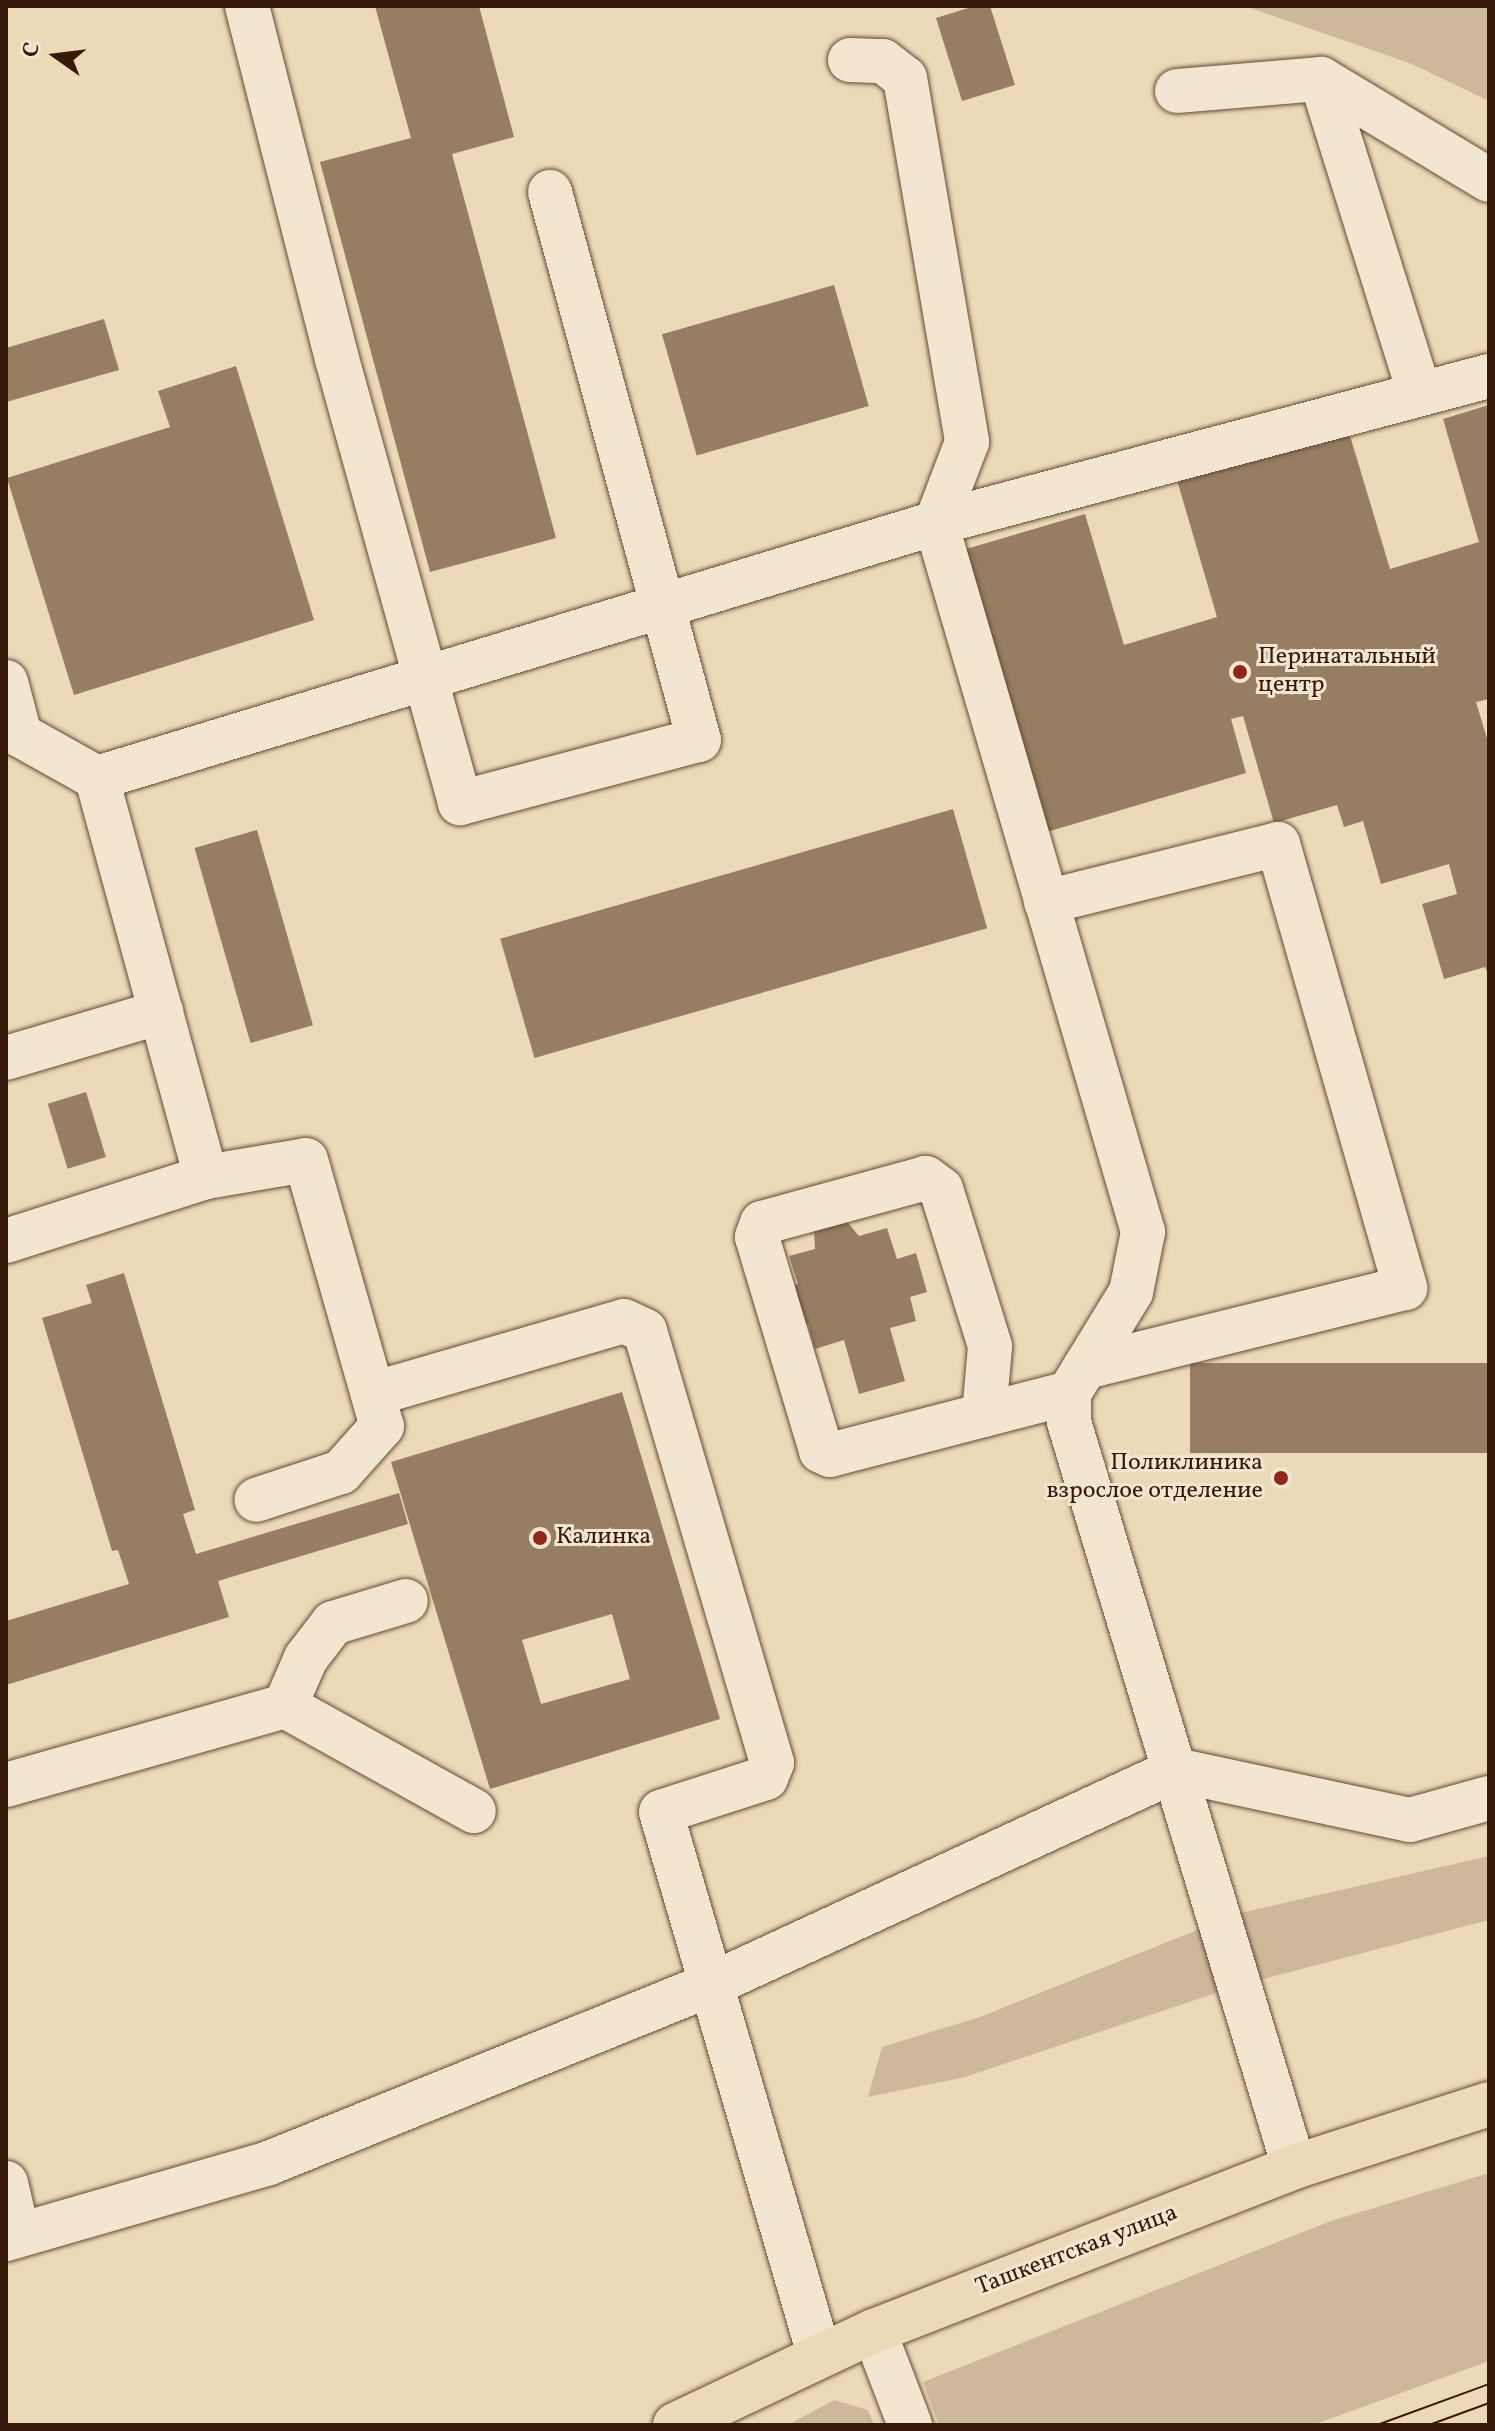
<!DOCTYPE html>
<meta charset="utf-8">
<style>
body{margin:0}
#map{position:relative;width:1495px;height:2431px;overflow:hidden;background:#ecd9b7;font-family:Vollkorn,serif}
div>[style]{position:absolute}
.green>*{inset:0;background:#cdb99a}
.building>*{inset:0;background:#967d64;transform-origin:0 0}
.roads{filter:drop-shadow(0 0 2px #654a35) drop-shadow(0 0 2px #654a35)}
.minor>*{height:44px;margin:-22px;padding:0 22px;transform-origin:22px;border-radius:22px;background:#f3e6d0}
.major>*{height:44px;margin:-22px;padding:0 22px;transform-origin:22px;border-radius:22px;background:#ecd9b7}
.tram>*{height:2px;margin:-1px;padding:0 1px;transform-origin:1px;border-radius:1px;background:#381a0a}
.dots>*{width:22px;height:22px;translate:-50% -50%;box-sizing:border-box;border:4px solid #f3e6d0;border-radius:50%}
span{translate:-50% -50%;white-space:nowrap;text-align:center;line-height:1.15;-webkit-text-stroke:6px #f3e6d0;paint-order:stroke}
.poi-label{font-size:24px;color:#381a0a}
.left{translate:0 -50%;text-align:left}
.right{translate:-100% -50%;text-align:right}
.street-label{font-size:24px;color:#381a0a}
.frame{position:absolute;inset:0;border:8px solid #381a0a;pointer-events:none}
.north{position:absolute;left:16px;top:16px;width:80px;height:80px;-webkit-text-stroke:6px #f3e6d0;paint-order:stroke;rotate:284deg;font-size:22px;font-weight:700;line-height:32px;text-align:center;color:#381a0a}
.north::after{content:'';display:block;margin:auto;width:28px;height:36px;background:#381a0a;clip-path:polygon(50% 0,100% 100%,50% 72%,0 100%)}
</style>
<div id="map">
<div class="green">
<div style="clip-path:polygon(1245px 6px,1489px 6px,1489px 101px,1412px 64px)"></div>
<div style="clip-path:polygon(1489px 1856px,1489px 1920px,1237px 1986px,965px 2077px,868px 2097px,882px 2047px,980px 2017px,1240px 1913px)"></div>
<div style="clip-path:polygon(1489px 2173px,1489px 2361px,1313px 2425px,939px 2425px,923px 2382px,1331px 2221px)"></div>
<div style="clip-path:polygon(834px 2400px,868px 2410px,874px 2425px,788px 2425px)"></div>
</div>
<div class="building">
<div style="clip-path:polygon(375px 6px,479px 6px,514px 137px,452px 154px,556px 538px,430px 572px,320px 162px,411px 138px)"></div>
<div style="clip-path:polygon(975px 6px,990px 6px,1015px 85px,962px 101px,936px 18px)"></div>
<div style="left:834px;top:285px;width:126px;height:179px;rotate:74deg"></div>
<div style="clip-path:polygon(104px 319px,119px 370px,6px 402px,6px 348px)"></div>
<div style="clip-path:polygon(236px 366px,314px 620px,74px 695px,7px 478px,170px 427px,158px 391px)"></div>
<div style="clip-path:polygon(1489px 405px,1489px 699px,1476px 702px,1489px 745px,1489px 976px,1485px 967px,1444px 979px,1422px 904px,1457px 894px,1449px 864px,1381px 884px,1363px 821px,1344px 827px,1337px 805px,1274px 823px,1243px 716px,1231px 719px,1246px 773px,1040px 834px,956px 552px,1085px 514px,1124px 645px,1217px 617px,1177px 480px,1348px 429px,1390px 569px,1479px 542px,1443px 419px)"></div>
<div style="left:953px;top:809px;width:124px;height:471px;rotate:74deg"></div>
<div style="left:257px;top:830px;width:203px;height:65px;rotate:74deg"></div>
<div style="left:86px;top:1092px;width:68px;height:40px;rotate:73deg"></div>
<div style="clip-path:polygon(844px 1218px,859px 1236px,887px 1228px,897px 1259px,916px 1253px,927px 1292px,910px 1297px,916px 1321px,890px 1328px,905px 1381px,859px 1394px,844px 1340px,815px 1349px,808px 1324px,789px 1330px,778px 1290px,798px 1284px,789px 1256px,815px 1249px,814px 1230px)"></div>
<div style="clip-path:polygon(124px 1273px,195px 1510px,183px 1514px,196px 1554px,399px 1493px,408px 1524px,218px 1581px,229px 1617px,6px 1685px,6px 1621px,129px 1584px,118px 1550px,112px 1551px,42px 1318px,92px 1303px,86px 1285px)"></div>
<div style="left:1489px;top:1363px;width:90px;height:299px;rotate:90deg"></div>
<div style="clip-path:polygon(evenodd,622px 1392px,720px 1719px,490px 1789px,391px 1462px,622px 1392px,612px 1614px,630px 1679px,541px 1704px,522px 1640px,612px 1614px)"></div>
</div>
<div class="roads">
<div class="minor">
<div style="left:247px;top:6px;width:364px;rotate:75.7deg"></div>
<div style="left:337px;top:359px;width:461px;rotate:74.5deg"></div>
<div style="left:460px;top:803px;width:247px;rotate:-14.8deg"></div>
<div style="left:699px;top:740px;width:568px;rotate:-105.21deg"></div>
<div style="left:850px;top:60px;width:33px;rotate:2deg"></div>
<div style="left:883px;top:61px;width:28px;rotate:38deg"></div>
<div style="left:905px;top:78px;width:369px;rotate:80.3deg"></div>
<div style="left:967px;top:442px;width:87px;rotate:110.9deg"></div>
<div style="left:936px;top:523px;width:739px;rotate:73.72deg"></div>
<div style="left:1143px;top:1232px;width:61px;rotate:101.3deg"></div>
<div style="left:1131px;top:1292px;width:119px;rotate:121.5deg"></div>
<div style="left:1069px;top:1393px;width:29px;rotate:90deg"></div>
<div style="left:1069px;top:1422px;width:778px;rotate:73.19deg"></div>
<div style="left:1321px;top:79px;width:330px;rotate:72.6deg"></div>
<div style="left:1177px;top:91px;width:144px;rotate:-4.8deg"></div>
<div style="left:1321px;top:79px;width:196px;rotate:31deg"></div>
<div style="left:6px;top:682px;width:55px;rotate:75.2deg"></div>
<div style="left:20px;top:735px;width:88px;rotate:29.2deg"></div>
<div style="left:1046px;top:902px;width:239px;rotate:-14deg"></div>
<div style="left:1278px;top:844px;width:462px;rotate:74deg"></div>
<div style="left:1405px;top:1288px;width:330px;rotate:166.1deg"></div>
<div style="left:6px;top:1058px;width:162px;rotate:-16.5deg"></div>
<div style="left:206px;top:1177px;width:101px;rotate:-9.6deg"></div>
<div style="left:306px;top:1160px;width:277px;rotate:74.1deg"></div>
<div style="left:382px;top:1426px;width:62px;rotate:131.7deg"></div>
<div style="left:341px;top:1472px;width:89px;rotate:161.8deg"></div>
<div style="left:6px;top:1241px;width:210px;rotate:-17.7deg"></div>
<div style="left:206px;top:1177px;width:414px;rotate:-105.3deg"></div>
<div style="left:97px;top:778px;width:877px;rotate:-16.91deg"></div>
<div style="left:936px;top:523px;width:572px;rotate:-14.89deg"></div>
<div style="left:373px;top:1394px;width:261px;rotate:-16.2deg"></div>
<div style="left:624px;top:1321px;width:23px;rotate:25deg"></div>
<div style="left:645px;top:1331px;width:450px;rotate:73.6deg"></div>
<div style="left:772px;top:1763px;width:16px;rotate:112deg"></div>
<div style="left:766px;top:1778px;width:110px;rotate:162.1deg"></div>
<div style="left:661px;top:1812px;width:565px;rotate:73.75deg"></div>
<div style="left:984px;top:1415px;width:69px;rotate:-85deg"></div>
<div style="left:990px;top:1346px;width:164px;rotate:-107.3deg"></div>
<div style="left:941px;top:1189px;width:19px;rotate:-144deg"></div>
<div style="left:926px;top:1178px;width:170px;rotate:164.7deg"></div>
<div style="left:762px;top:1223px;width:15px;rotate:110deg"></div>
<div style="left:757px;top:1237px;width:223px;rotate:73.3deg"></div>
<div style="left:821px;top:1451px;width:10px;rotate:24deg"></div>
<div style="left:830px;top:1455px;width:159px;rotate:-14.6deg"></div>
<div style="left:984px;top:1415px;width:88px;rotate:-14.5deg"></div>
<div style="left:285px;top:1706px;width:52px;rotate:-66.4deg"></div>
<div style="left:306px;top:1658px;width:44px;rotate:-52.4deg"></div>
<div style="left:333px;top:1623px;width:76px;rotate:-16.8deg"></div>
<div style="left:6px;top:1785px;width:290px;rotate:-15.8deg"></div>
<div style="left:285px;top:1706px;width:216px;rotate:29.1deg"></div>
<div style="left:6px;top:2183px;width:53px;rotate:77deg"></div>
<div style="left:6px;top:2239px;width:274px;rotate:-16.1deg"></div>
<div style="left:269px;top:2163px;width:473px;rotate:-22deg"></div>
<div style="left:708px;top:1986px;width:515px;rotate:-24.78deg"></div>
<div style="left:1176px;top:1770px;width:239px;rotate:12.1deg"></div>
<div style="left:1410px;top:1820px;width:82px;rotate:-15.6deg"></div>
<div style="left:874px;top:2331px;width:101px;rotate:69deg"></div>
</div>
<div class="major">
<div style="left:675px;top:2425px;width:220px;rotate:-25.3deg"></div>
<div style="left:874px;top:2331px;width:451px;rotate:-21.3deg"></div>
<div style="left:1294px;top:2167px;width:205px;rotate:-17.9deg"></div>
</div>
</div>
<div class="tram">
<div style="left:1377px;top:2425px;width:119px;rotate:-20.1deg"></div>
<div style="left:1429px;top:2425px;width:64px;rotate:-20.1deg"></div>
</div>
<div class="dots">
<div style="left:1240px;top:672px;background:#8f2418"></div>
<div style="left:1281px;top:1478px;background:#8f2418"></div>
<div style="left:540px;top:1538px;background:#8f2418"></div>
</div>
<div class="poi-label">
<span class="left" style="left:1258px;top:672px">Перинатальный<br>центр</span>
<span class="right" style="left:1263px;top:1478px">Поликлиника<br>взрослое отделение</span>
<span class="left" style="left:556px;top:1538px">Калинка</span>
</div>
<div class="street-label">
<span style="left:1077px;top:2251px;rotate:-21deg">Ташкентская улица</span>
</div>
<div class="frame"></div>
<div class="north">С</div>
</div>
